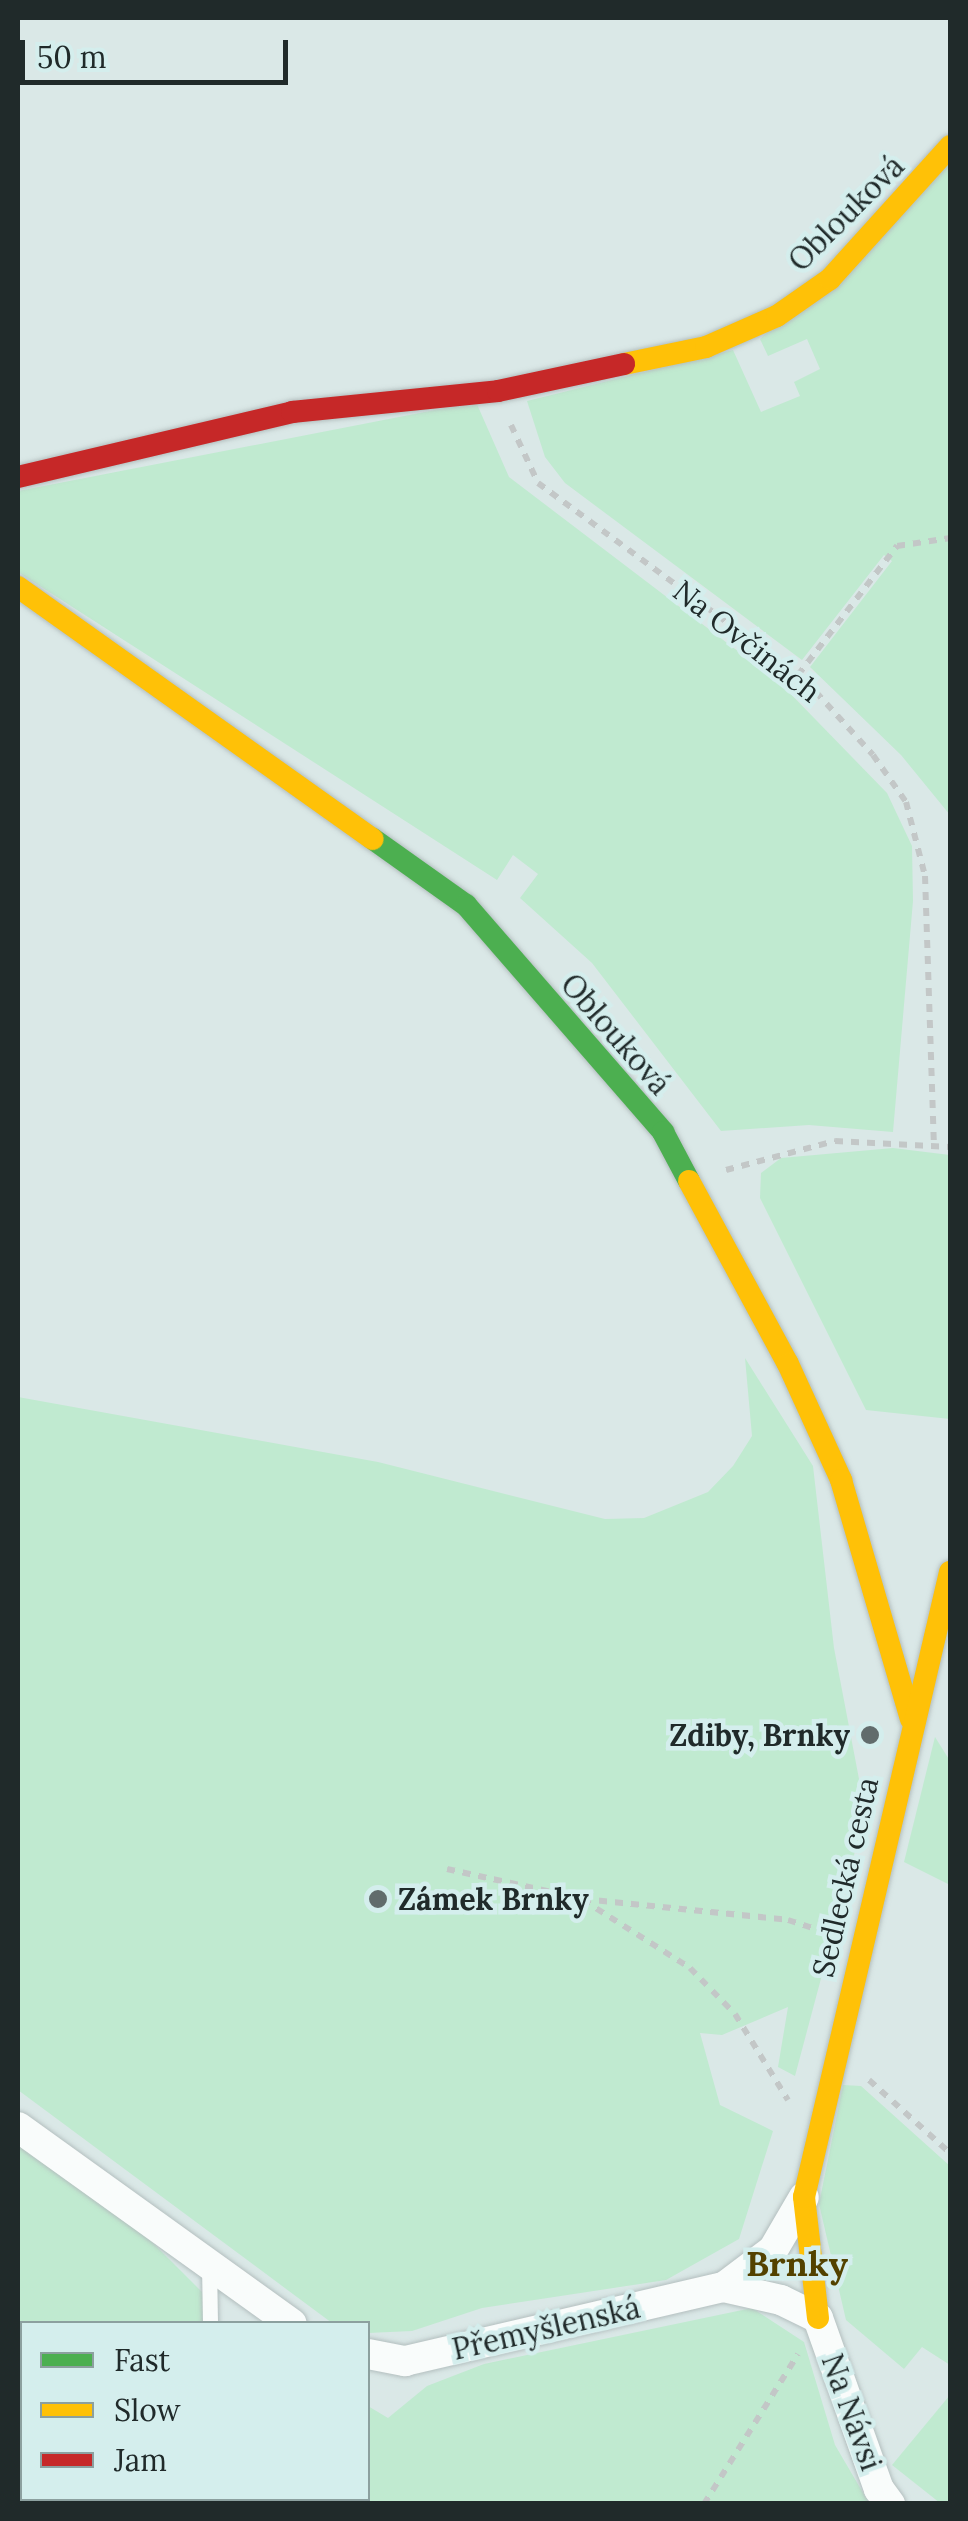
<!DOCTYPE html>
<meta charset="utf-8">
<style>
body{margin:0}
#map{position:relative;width:968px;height:2521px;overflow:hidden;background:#dae8e7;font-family:Lora,serif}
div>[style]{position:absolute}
.green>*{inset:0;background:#c0ead0}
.path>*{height:6px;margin-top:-3px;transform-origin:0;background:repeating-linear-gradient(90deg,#c3c7c7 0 8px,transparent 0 16px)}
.roads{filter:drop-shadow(0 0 2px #b4bfbf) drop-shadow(0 0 2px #b4bfbf)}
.lane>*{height:15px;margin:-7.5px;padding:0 7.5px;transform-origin:7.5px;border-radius:7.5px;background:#f9fcfb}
.street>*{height:30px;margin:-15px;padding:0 15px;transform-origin:15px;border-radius:15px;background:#f9fcfb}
.fast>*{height:22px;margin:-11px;padding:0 11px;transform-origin:11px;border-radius:11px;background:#4caf50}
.slow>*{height:22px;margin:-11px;padding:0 11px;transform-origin:11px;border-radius:11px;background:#ffc107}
.jam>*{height:22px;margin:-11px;padding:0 11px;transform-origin:11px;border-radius:11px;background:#c62828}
.dots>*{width:28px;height:28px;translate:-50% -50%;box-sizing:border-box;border:5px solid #d4eeed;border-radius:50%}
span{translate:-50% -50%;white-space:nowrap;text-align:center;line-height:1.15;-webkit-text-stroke:9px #d4eeed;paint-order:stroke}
.street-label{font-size:30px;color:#202a2a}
.poi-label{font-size:30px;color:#202a2a;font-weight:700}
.right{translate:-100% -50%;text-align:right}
.left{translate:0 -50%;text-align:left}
.quarter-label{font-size:35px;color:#534200;font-weight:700}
.frame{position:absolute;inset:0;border:20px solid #202a2a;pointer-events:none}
.legend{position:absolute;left:20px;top:2321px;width:350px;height:180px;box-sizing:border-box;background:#d4eeed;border:2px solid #8ca09f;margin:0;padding:12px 18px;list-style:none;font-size:30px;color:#202a2a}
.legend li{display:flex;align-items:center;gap:20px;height:50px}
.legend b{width:50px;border:2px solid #8ca09f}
.scale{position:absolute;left:20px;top:40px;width:268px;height:45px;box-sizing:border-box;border:5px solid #202a2a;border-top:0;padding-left:12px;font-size:30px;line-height:35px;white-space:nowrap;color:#202a2a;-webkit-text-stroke:8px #d4eeed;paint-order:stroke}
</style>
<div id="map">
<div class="green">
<div style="clip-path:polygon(950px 156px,950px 815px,901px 755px,810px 667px,892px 561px,884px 555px,802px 660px,565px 483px,545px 457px,527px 401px,733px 350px,761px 412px,800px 396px,794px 382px,820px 369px,807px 339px,768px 356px,760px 339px)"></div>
<div style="clip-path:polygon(476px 402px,509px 477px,781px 684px,887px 793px,912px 846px,913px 901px,893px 1132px,809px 1125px,721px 1131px,592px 963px,520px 898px,538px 874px,513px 855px,497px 880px,18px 572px,18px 491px)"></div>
<div style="clip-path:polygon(893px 1148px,950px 1155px,950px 1419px,866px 1410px,760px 1198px,761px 1173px,781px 1158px)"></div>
<div style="clip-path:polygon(745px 1358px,813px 1466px,834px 1648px,868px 1826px,862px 1825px,795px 2076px,778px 2067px,788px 2007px,722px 2035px,700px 2033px,720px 2105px,773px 2131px,739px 2239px,666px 2280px,482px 2308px,412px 2331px,368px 2333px,368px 2324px,332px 2323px,18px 2090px,18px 1397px,378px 1462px,605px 1519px,644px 1518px,708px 1492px,733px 1466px,752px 1436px)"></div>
<div style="clip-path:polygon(935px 1737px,950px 1761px,950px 1885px,904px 1862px)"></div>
<div style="clip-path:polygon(843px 2085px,861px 2086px,950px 2166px,950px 2365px,922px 2347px,904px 2369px,846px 2320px,819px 2204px)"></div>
<div style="clip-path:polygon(18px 2141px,116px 2206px,211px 2301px,203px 2323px,22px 2324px,22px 2498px,240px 2503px,18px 2503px)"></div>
<div style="clip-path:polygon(752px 2308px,804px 2342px,835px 2445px,869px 2503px,272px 2504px,270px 2499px,368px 2498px,368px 2406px,388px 2418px,427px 2386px,484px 2364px)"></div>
<div style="clip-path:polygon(950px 2395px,950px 2503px,940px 2503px,892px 2465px)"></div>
</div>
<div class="path">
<div style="left:511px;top:425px;width:64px;rotate:65deg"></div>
<div style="left:538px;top:483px;width:332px;rotate:36.4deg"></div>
<div style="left:805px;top:680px;width:101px;rotate:47.8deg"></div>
<div style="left:873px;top:755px;width:57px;rotate:54.9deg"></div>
<div style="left:906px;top:802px;width:76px;rotate:75.6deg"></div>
<div style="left:925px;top:876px;width:269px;rotate:88.1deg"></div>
<div style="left:798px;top:675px;width:163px;rotate:-52.5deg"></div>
<div style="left:897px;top:546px;width:54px;rotate:-8.6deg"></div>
<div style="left:726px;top:1170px;width:113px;rotate:-14.9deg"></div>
<div style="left:835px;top:1141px;width:115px;rotate:3deg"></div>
<div style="left:447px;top:1869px;width:139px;rotate:12.4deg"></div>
<div style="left:583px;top:1899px;width:206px;rotate:5.8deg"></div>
<div style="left:788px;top:1920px;width:40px;rotate:18deg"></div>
<div style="left:583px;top:1900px;width:127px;rotate:32.4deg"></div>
<div style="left:690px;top:1968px;width:64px;rotate:45.6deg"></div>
<div style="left:735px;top:2014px;width:101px;rotate:58.4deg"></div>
<div style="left:869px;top:2080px;width:109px;rotate:42deg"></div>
<div style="left:704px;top:2504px;width:177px;rotate:-57.9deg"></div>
</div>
<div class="roads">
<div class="lane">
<div style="left:209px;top:2265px;width:59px;rotate:89deg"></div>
<div style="left:254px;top:2498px;width:6px;rotate:81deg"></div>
</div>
<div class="street">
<div style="left:18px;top:2127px;width:337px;rotate:35.7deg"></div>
<div style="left:724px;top:2287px;width:61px;rotate:-37.1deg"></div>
<div style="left:773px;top:2250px;width:61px;rotate:-59.7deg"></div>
<div style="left:368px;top:2354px;width:38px;rotate:11deg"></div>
<div style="left:405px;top:2361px;width:327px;rotate:-13.1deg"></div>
<div style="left:724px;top:2287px;width:58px;rotate:12.8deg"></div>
<div style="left:781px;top:2300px;width:41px;rotate:25.9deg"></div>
<div style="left:818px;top:2318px;width:182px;rotate:70.4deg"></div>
<div style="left:879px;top:2489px;width:19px;rotate:54deg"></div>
</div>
<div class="fast">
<div style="left:373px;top:839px;width:114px;rotate:35.4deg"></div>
<div style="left:466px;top:905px;width:301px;rotate:49deg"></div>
<div style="left:663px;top:1132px;width:55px;rotate:62deg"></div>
</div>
<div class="slow">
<div style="left:624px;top:364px;width:84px;rotate:-11.7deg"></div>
<div style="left:706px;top:347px;width:77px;rotate:-23.6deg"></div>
<div style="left:777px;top:316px;width:65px;rotate:-34.9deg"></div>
<div style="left:830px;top:279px;width:179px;rotate:-47.9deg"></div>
<div style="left:18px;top:587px;width:435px;rotate:35.4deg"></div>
<div style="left:689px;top:1181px;width:208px;rotate:61.6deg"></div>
<div style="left:788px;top:1364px;width:128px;rotate:65.4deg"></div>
<div style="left:841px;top:1480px;width:249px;rotate:73.7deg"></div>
<div style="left:818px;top:2318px;width:122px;rotate:-96.6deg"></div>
<div style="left:804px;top:2197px;width:642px;rotate:-76.85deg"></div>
</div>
<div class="jam">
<div style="left:18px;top:477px;width:282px;rotate:-13.3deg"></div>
<div style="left:292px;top:412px;width:207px;rotate:-5.8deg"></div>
<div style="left:498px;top:391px;width:129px;rotate:-12.1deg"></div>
</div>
</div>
<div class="dots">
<div style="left:870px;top:1735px;background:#616c6c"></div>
<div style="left:378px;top:1899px;background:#616c6c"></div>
</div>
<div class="street-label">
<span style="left:846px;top:213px;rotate:-45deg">Oblouková</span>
<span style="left:747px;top:641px;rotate:38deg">Na Ovčinách</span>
<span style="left:616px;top:1034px;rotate:49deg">Oblouková</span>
<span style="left:845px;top:1877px;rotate:-77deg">Sedlecká cesta</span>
<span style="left:546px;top:2328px;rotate:-13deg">Přemyšlenská</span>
<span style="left:852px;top:2412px;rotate:70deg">Na Návsi</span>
</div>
<div class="poi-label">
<span class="right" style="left:850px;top:1735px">Zdiby, Brnky</span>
<span class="left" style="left:398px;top:1899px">Zámek Brnky</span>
</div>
<div class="quarter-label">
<span style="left:797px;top:2264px">Brnky</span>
</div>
<div class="frame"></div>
<ul class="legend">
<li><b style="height:12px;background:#4caf50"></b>Fast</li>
<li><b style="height:12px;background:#ffc107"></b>Slow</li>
<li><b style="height:12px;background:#c62828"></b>Jam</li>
</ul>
<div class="scale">50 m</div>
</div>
